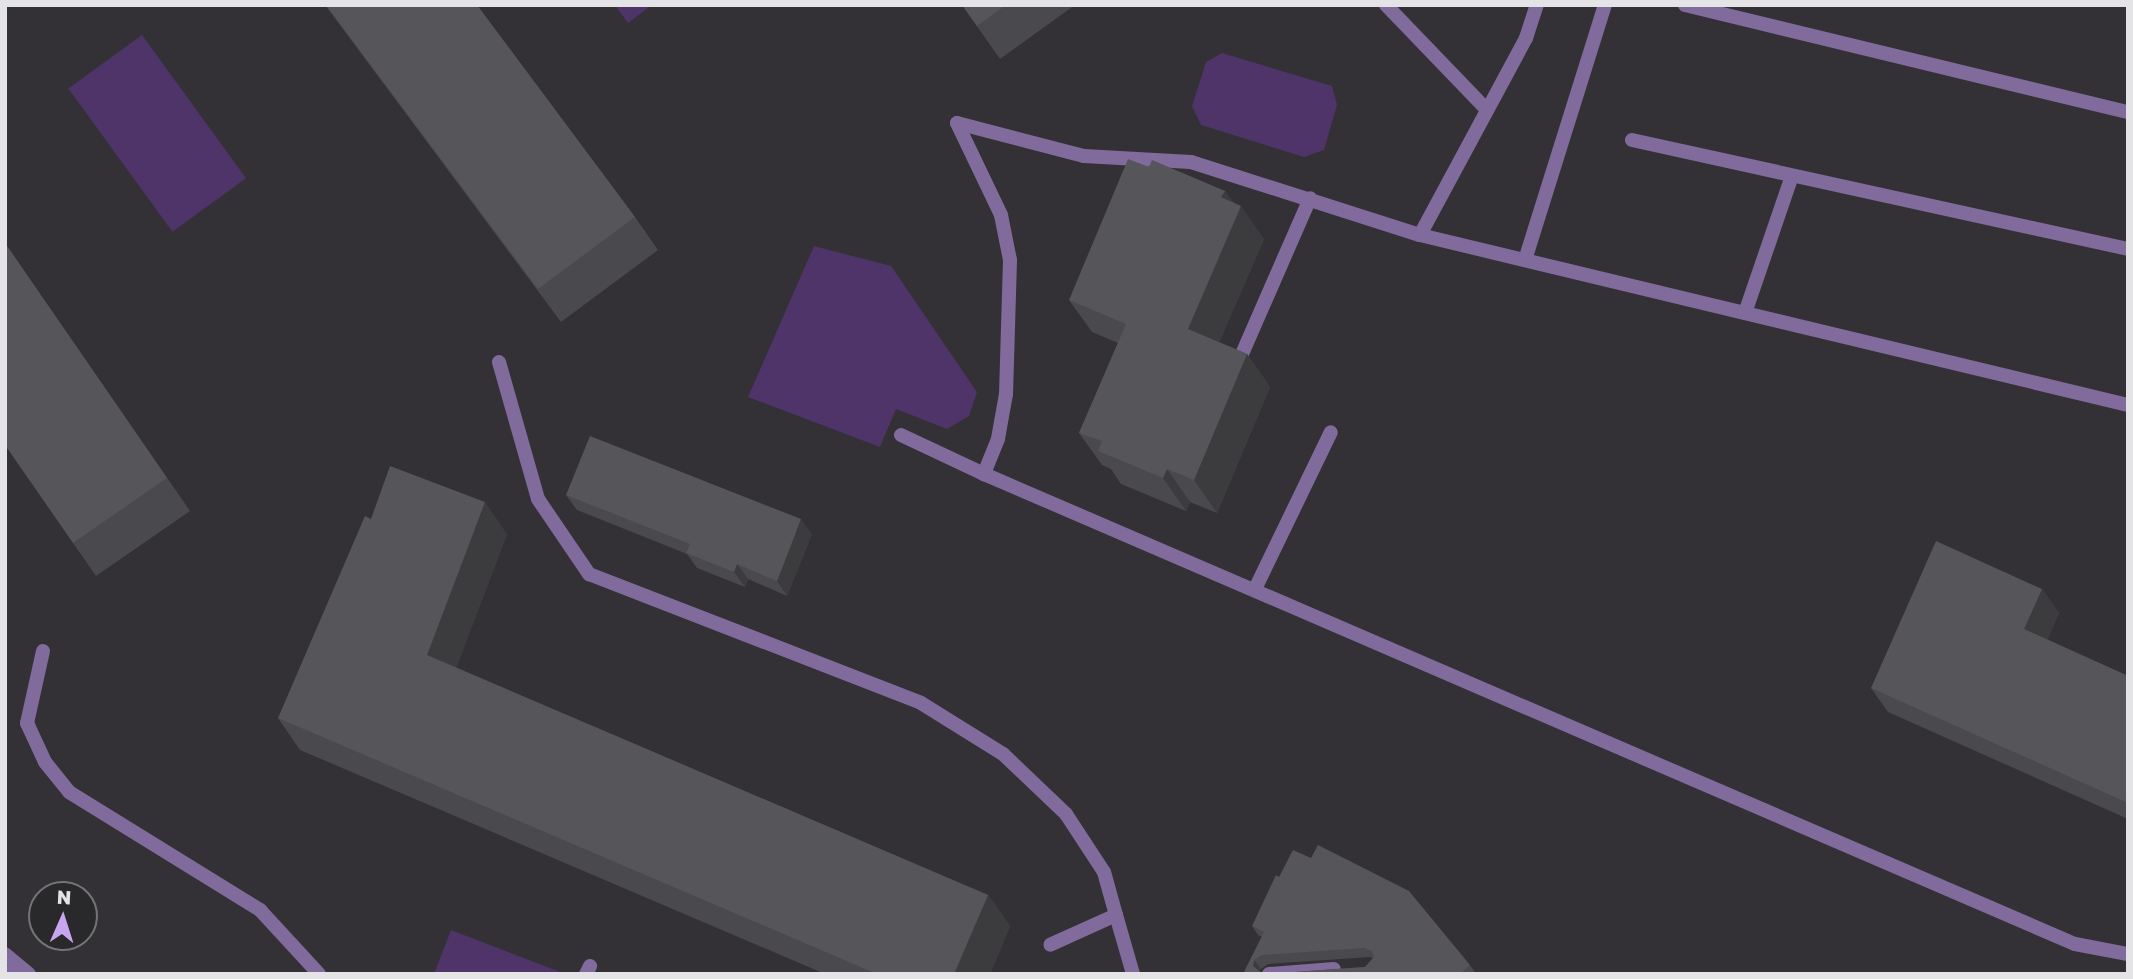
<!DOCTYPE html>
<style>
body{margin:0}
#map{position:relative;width:2133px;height:979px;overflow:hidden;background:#333135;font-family:"Golos Text",sans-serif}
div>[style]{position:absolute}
.green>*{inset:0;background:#4e3469;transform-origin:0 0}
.lane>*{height:14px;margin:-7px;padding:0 7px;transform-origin:7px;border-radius:7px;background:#816b9c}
.street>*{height:14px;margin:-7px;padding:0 7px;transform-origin:7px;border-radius:7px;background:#816b9c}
.wall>*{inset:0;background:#4a494d}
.shaded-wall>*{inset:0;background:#3c3c3e}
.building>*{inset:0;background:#565559}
span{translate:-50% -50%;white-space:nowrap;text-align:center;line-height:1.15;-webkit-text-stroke:5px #29282b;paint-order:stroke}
.frame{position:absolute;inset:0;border:7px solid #e4e3e5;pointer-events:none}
.north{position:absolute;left:28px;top:881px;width:70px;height:70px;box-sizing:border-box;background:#29282b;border:2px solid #747375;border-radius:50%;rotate:3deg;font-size:19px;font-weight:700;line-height:28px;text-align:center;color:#e4e3e5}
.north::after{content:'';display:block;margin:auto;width:24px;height:32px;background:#c7a6ef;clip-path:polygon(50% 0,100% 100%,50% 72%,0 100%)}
</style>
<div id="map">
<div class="green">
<div style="clip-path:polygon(615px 5px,652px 5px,628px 23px)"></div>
<div style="left:142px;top:35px;width:177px;height:91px;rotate:54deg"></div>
<div style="clip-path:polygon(1222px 53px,1332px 86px,1337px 105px,1324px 150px,1304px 157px,1201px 125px,1192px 106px,1206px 62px)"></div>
<div style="clip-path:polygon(814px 246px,891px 266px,977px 392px,969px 416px,947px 429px,896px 409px,880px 447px,748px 397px)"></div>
<div style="clip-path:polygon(451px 930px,563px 973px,434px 974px)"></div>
</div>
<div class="lane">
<div style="left:1386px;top:5px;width:144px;rotate:46.1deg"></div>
<div style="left:1685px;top:5px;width:456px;rotate:13.6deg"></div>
<div style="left:957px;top:123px;width:102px;rotate:64.4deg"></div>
<div style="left:1001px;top:215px;width:46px;rotate:78.7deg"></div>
<div style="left:1010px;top:260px;width:134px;rotate:91.7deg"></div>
<div style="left:1006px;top:394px;width:46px;rotate:100.1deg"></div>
<div style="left:998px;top:439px;width:38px;rotate:112deg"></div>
<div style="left:984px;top:474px;width:1188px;rotate:23.31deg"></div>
<div style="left:2075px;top:944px;width:54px;rotate:10.7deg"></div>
<div style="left:957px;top:123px;width:131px;rotate:14.6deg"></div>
<div style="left:1084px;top:156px;width:107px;rotate:3.2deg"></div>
<div style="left:1191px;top:162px;width:240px;rotate:17.7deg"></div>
<div style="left:1420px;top:235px;width:728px;rotate:13.5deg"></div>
<div style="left:1632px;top:140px;width:508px;rotate:12.39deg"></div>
<div style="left:1420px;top:235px;width:224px;rotate:-61.7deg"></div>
<div style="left:1526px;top:38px;width:35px;rotate:-72deg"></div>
<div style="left:1525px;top:260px;width:267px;rotate:-72.6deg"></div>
<div style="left:1745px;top:313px;width:145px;rotate:-71.1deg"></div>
<div style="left:1242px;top:354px;width:170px;rotate:-66.4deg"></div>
<div style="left:499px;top:362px;width:142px;rotate:74.1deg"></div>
<div style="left:538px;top:499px;width:91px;rotate:55.8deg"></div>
<div style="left:589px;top:574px;width:356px;rotate:21.2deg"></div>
<div style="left:921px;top:703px;width:97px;rotate:31.9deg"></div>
<div style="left:1003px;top:754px;width:87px;rotate:43.6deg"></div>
<div style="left:1066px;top:814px;width:69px;rotate:56.8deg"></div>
<div style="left:1104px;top:872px;width:45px;rotate:74.4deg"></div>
<div style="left:1116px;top:915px;width:72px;rotate:155.6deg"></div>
<div style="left:901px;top:435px;width:92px;rotate:25.2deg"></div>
<div style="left:1255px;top:589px;width:174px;rotate:-64.2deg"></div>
<div style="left:43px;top:651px;width:74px;rotate:102.5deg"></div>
<div style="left:27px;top:723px;width:43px;rotate:65.2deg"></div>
<div style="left:45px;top:762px;width:38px;rotate:51deg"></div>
<div style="left:69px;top:792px;width:225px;rotate:31.7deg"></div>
<div style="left:260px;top:910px;width:87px;rotate:47.3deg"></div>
<div style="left:1116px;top:915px;width:61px;rotate:73.9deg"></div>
<div style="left:5px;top:954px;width:31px;rotate:40deg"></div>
<div style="left:586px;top:974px;width:9px;rotate:-63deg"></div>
<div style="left:1269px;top:974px;width:65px;rotate:-4.4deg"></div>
</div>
<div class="street">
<div style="left:5px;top:972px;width:11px;rotate:10deg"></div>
</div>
<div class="wall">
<div style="clip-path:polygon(325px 5px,477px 5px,635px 217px,658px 250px,561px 322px)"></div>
<div style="clip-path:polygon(962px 5px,1075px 5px,1000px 59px)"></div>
<div style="clip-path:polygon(1149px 167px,1225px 191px,1233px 202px,1264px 239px,1219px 342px,1247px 354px,1270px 387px,1217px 513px,1190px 502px,1186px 511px,1121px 484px,1111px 469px,1102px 465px,1079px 433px,1118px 343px,1092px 332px,1069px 300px)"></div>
<div style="clip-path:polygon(5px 243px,190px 511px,96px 576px,73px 543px)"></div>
<div style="clip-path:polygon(566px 495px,812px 534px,787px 596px,748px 579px,745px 587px,697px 568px,687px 554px,577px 510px)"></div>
<div style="clip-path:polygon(371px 519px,507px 534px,456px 668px,988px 895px,1010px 926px,990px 974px,825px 974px,300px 750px,278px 718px)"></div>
<div style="clip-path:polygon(2042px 589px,2059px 613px,2047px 640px,2126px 675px,2128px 671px,2128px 819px,1888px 712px,1871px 688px)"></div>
<div style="clip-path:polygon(1252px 926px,1470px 965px,1476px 974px,1265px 974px,1365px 967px,1373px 958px,1370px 957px,1268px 964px,1261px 969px,1243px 974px,1262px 937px,1258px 935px)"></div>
</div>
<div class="shaded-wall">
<div style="clip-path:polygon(1225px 191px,1239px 211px,1241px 206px,1264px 239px,1211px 362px,1188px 329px,1221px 197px)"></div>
<div style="clip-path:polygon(1247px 354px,1270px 387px,1217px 513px,1194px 480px)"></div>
<div style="clip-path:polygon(1167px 469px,1190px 502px,1186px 511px,1163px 478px)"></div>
<div style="clip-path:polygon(485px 502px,507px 534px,449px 687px,427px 655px)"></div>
<div style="clip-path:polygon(801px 519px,812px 534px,787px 596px,777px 581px)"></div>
<div style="clip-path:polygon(737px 564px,748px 579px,745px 587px,734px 572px)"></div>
<div style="clip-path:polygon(2042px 589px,2059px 613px,2041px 654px,2024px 629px)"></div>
<div style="clip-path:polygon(988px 895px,1010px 926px,990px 974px,954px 974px)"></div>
<div style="clip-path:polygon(1254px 960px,1261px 969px,1260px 974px,1253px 966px)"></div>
</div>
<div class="building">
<div style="clip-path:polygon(326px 5px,477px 5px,635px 217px,538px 289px)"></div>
<div style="clip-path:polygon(962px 5px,1006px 5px,977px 26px)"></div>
<div style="clip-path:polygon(1128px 159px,1149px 167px,1152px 160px,1225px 191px,1221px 197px,1241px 206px,1188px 329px,1247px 354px,1194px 480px,1167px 469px,1163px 478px,1098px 451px,1102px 441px,1079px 433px,1126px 324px,1069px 300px)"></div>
<div style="clip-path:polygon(5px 243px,167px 478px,73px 543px,5px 445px)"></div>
<div style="clip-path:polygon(590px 436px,801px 519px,777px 581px,737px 564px,734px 572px,686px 553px,690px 544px,566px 495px)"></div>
<div style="clip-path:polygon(390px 466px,485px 502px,427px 655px,988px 895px,954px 974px,877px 974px,278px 718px,365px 516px,371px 519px)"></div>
<div style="clip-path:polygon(1936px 541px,2042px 589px,2024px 629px,2126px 675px,2128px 671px,2128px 803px,1871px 688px)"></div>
<div style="clip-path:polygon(1318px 845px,1409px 891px,1470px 965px,1460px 974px,1265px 974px,1365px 967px,1374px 957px,1372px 951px,1364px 948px,1262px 955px,1254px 960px,1253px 966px,1263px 974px,1243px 974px,1264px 932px,1252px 926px,1276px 875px,1279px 877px,1293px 850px,1311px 858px)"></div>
</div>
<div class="frame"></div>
<div class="north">N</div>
</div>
